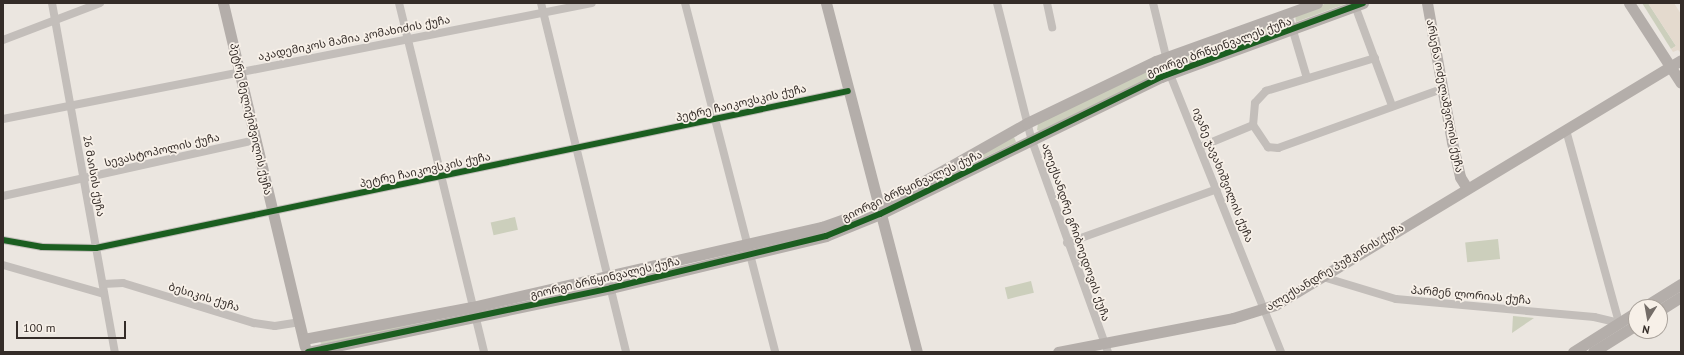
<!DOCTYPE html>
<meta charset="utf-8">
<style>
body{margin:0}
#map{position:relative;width:1684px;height:355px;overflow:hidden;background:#ebe6e0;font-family:"PT Sans","Noto Sans Georgian",sans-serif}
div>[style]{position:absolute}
.green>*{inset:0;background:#cccfbc;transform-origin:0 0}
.plaza>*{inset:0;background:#e4dace}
.street>*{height:8px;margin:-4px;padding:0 4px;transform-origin:4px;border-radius:4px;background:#c3beba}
.secondary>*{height:11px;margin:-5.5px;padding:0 5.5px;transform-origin:5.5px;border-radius:5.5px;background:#b4aeaa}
.cycleway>*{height:6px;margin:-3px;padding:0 3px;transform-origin:3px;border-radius:3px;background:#1b5e20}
span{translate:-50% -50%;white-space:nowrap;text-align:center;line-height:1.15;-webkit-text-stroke:3.5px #f7f0e8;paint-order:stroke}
.street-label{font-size:11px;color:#342c28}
.frame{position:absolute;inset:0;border:4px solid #342c28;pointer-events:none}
.north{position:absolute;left:1628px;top:299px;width:40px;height:40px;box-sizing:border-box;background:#f7f0e8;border:1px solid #a9a29b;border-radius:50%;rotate:191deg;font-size:11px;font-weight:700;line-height:16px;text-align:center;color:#342c28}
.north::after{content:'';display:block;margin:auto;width:14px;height:18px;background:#746d68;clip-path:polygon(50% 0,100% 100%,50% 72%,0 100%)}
.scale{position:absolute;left:16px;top:321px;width:110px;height:18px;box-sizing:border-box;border:2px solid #342c28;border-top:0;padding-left:5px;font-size:12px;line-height:14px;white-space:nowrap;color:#342c28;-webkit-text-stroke:3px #f7f0e8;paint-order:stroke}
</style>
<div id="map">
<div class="green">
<div style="clip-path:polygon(1327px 3px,1348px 3px,1296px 22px,1295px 15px)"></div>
<div style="clip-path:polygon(1642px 3px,1648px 3px,1676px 46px,1671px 49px)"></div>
<div style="clip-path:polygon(1280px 20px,1286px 26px,1183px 64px,1178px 60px,1179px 55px)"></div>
<div style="clip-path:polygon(1152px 67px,1156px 75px,1042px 132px,1037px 130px,1038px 123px)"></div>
<div style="clip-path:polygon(1014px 137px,1016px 142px,893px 202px)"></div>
<div style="left:515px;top:217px;width:13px;height:25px;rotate:77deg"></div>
<div style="left:1498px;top:239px;width:20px;height:33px;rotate:84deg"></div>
<div style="left:1031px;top:281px;width:12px;height:27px;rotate:76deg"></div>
<div style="clip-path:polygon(467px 315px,321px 345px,320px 340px)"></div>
<div style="clip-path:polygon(1513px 316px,1534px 318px,1512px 333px)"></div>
</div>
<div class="plaza">
<div style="clip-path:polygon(1648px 3px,1674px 3px,1681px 14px,1681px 53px,1678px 50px,1673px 52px,1671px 49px,1676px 46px)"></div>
</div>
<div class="street">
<div style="left:52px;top:3px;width:355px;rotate:79.8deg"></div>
<div style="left:399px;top:3px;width:359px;rotate:76.3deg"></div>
<div style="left:541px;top:3px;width:359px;rotate:76.3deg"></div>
<div style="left:685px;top:3px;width:360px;rotate:75.5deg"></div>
<div style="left:997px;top:3px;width:142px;rotate:75.8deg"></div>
<div style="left:1032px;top:141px;width:224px;rotate:70.2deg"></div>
<div style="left:1047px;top:3px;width:25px;rotate:78deg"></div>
<div style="left:1153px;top:3px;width:76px;rotate:76.3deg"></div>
<div style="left:1171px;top:77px;width:296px;rotate:68.2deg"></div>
<div style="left:1354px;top:3px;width:110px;rotate:69.7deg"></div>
<div style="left:1288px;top:14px;width:67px;rotate:73.5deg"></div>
<div style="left:3px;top:40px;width:104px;rotate:-20.9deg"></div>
<div style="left:1375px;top:58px;width:114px;rotate:163.2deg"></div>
<div style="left:1266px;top:91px;width:16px;rotate:133deg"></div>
<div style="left:1255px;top:103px;width:22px;rotate:95deg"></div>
<div style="left:1253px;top:125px;width:27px;rotate:56deg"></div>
<div style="left:1268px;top:147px;width:10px;rotate:6deg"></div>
<div style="left:1278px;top:148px;width:174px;rotate:-19.8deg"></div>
<div style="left:3px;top:119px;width:600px;rotate:-11.14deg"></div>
<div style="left:1566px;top:130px;width:200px;rotate:74.6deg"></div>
<div style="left:1200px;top:147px;width:57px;rotate:-22.5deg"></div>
<div style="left:3px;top:196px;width:259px;rotate:-12.5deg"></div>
<div style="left:3px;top:240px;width:40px;rotate:10deg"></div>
<div style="left:42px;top:247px;width:54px;rotate:1.1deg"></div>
<div style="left:96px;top:248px;width:768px;rotate:-11.79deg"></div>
<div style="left:1067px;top:243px;width:159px;rotate:-19.8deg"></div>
<div style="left:3px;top:265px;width:105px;rotate:16deg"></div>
<div style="left:1323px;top:277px;width:76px;rotate:16.8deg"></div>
<div style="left:1396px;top:299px;width:199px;rotate:5.2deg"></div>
<div style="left:1594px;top:317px;width:28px;rotate:13deg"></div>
<div style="left:103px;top:284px;width:20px;rotate:-3deg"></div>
<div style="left:123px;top:283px;width:137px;rotate:17deg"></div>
<div style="left:254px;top:323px;width:21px;rotate:8deg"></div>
<div style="left:275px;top:326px;width:24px;rotate:-9deg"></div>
</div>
<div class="secondary">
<div style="left:223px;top:3px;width:353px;rotate:76.6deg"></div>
<div style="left:826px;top:3px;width:361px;rotate:75.4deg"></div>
<div style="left:1427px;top:3px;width:141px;rotate:79.8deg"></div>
<div style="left:1452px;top:142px;width:36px;rotate:77deg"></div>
<div style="left:1460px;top:177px;width:13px;rotate:58deg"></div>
<div style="left:1629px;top:3px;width:95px;rotate:57deg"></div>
<div style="left:1644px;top:307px;width:44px;rotate:-31.9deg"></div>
<div style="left:1660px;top:310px;width:25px;rotate:-32deg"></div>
<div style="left:304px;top:339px;width:171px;rotate:-10.8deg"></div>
<div style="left:472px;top:307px;width:359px;rotate:-12.9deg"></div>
<div style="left:822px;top:227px;width:59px;rotate:-19.7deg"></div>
<div style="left:878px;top:207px;width:171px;rotate:-29.4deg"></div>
<div style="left:1027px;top:123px;width:143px;rotate:-25.7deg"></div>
<div style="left:1156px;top:61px;width:171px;rotate:-19.8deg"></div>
<div style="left:308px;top:352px;width:310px;rotate:-11.9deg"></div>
<div style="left:611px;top:288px;width:221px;rotate:-13.6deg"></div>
<div style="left:826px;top:236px;width:58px;rotate:-22.2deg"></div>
<div style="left:880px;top:214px;width:313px;rotate:-26deg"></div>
<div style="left:1161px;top:77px;width:215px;rotate:-20.1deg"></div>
<div style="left:1058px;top:352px;width:178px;rotate:-11deg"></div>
<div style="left:1233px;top:318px;width:44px;rotate:-17.2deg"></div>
<div style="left:1275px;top:305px;width:474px;rotate:-31.1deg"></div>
<div style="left:1573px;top:352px;width:75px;rotate:-32.4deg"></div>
<div style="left:1593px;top:352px;width:51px;rotate:-32.1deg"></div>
</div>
<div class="cycleway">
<div style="left:3px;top:240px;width:40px;rotate:10deg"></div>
<div style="left:42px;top:247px;width:54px;rotate:1.1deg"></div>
<div style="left:96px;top:248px;width:768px;rotate:-11.79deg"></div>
<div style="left:308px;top:352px;width:310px;rotate:-11.9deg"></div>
<div style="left:611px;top:288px;width:221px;rotate:-13.6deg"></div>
<div style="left:826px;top:236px;width:58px;rotate:-22.2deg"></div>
<div style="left:880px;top:214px;width:313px;rotate:-26deg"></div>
<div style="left:1161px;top:77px;width:215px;rotate:-20.1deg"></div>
</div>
<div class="street-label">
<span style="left:354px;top:38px;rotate:-11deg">აკადემიკოს მამია კომახიძის ქუჩა</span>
<span style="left:1219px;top:47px;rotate:-20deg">გიორგი ბრწყინვალეს ქუჩა</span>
<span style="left:1445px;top:96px;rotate:79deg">არსენა ოძელაშვილის ქუჩა</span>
<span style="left:741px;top:103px;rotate:-13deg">პეტრე ჩაიკოვსკის ქუჩა</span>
<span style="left:251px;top:119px;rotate:77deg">პეტრე მელიქიშვილის ქუჩა</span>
<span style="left:162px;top:150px;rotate:-13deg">სევასტოპოლის ქუჩა</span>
<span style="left:425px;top:170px;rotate:-12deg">პეტრე ჩაიკოვსკის ქუჩა</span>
<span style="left:1223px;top:175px;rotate:68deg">ივანე ჯავახიშვილის ქუჩა</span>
<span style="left:94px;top:176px;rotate:80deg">26 მაისის ქუჩა</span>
<span style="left:912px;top:186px;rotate:-25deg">გიორგი ბრწყინვალეს ქუჩა</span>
<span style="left:1076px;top:232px;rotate:71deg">ალექსანდრე გრიბოედოვის ქუჩა</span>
<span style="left:1335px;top:267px;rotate:-31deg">ალექსანდრე პუშკინის ქუჩა</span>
<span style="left:605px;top:278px;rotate:-13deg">გიორგი ბრწყინვალეს ქუჩა</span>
<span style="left:1471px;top:295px;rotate:5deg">პარმენ ლორიას ქუჩა</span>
<span style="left:204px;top:297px;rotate:17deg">ბესიკის ქუჩა</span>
</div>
<div class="frame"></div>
<div class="north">N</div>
<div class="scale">100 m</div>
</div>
